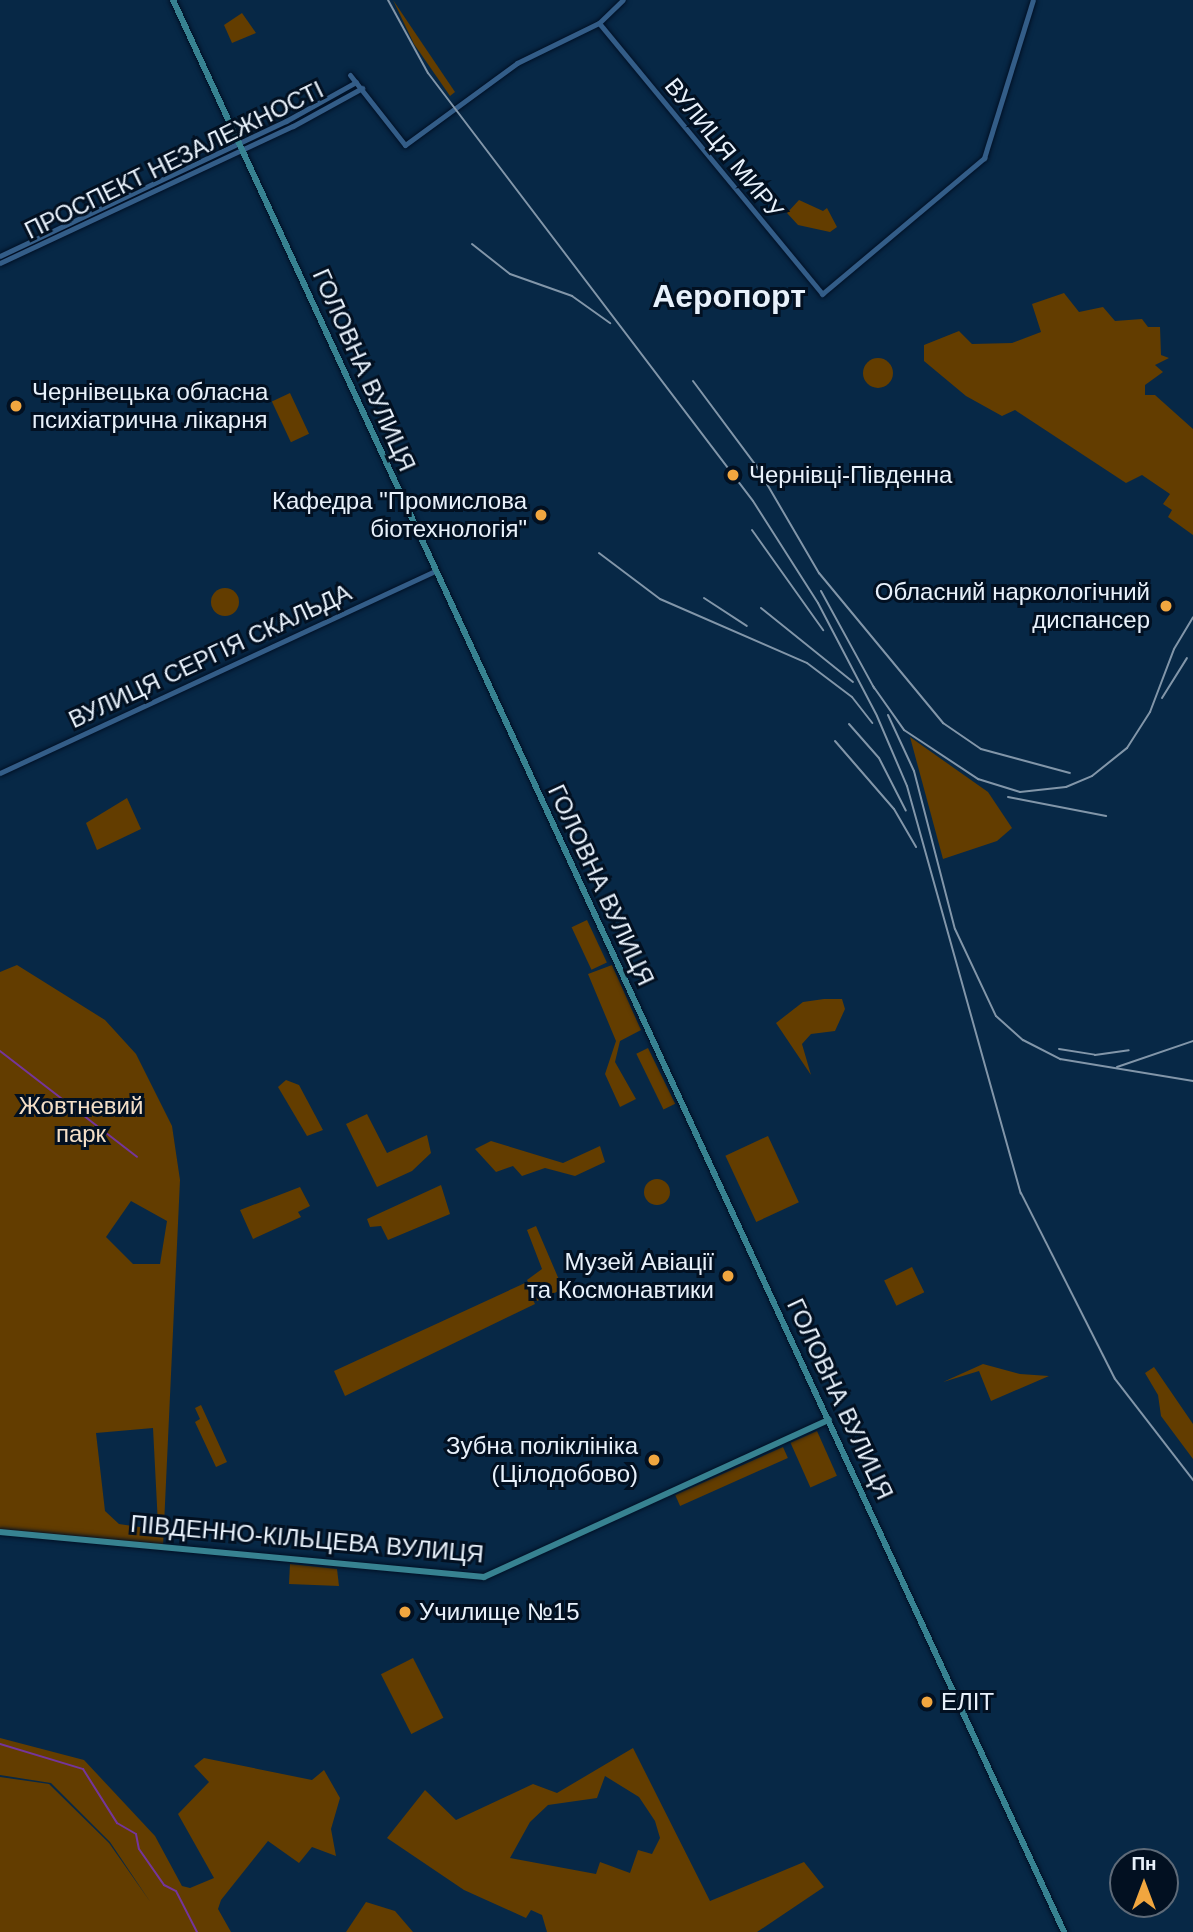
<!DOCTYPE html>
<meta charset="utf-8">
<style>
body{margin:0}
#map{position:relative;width:1193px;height:1932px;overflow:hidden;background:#072846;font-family:Helvetica,sans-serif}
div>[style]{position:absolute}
.green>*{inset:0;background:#633d00;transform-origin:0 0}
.round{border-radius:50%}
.stream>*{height:2px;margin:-1px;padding:0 1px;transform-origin:1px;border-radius:1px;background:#75359b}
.roads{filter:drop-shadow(0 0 2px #001025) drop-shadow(0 0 2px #001025)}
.secondary>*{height:5px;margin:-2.5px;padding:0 2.5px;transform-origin:2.5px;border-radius:2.5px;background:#335d88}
.primary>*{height:6px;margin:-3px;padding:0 3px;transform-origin:3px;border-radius:3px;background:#378291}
.rail>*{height:2px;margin:-1px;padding:0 1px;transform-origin:1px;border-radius:1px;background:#8296a9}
.dots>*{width:19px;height:19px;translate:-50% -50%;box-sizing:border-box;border:4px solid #021021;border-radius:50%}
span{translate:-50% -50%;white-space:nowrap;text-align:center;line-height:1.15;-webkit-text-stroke:6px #021021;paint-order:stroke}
.street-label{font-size:24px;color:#e8f1fb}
.poi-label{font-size:24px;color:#e8f1fb}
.left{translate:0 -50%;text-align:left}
.right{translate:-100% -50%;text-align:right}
.park-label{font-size:24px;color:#f4dfc7}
.district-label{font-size:32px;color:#e8f1fb;font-weight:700}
.north{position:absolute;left:1109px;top:1848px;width:70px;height:70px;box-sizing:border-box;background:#021021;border:2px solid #5e6a78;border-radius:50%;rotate:0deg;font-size:19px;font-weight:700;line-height:28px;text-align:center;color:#e8f1fb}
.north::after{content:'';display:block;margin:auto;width:24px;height:32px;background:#f1a63f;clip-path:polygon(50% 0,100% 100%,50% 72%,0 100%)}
</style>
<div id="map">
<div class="green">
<div style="clip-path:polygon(393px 0,455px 92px,450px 96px,414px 44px)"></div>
<div style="clip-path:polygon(242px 13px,256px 33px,232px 43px,224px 25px)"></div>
<div style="clip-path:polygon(799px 200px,823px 211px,827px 208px,837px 227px,830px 232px,798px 225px,787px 213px)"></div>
<div style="clip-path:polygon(1064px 293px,1079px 312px,1103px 307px,1115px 321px,1142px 319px,1148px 327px,1160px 327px,1161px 355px,1169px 358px,1155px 365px,1163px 372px,1145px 385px,1145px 395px,1155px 395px,1193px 429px,1193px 535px,1168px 517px,1172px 510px,1163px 504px,1170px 494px,1142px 475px,1126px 483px,1015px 410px,1002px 416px,966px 396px,924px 361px,924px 345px,959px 331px,972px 344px,1012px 343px,1041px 332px,1032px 304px)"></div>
<div class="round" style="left:863px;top:358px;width:30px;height:30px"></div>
<div style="left:290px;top:393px;width:45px;height:20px;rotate:65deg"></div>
<div class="round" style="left:211px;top:588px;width:28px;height:28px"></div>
<div style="clip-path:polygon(910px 737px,988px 792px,1012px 828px,997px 841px,943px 859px)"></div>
<div style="clip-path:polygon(127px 798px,141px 829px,97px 850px,86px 823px)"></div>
<div style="left:587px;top:920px;width:47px;height:17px;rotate:65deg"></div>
<div style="clip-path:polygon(evenodd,17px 965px,105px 1020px,136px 1054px,172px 1126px,180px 1180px,163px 1547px,0 1532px,0 972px,17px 965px,131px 1201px,167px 1221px,160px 1264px,133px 1264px,106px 1237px,131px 1201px,17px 965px,153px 1428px,158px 1525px,153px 1529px,119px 1524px,105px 1511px,96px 1433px,153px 1428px)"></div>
<div style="clip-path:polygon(612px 965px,641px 1030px,620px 1041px,615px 1062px,636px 1099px,620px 1107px,605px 1074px,616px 1041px,588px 974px)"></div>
<div style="clip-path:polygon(824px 999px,842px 999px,845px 1009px,835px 1031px,811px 1034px,802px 1044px,811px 1075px,776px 1023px,803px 1002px)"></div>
<div style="left:648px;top:1048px;width:62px;height:13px;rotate:64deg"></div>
<div style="clip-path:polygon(286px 1080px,299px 1085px,323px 1130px,307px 1136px,278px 1087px)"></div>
<div style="clip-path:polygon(367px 1114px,387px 1153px,427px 1135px,431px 1153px,412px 1171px,377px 1187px,346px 1124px)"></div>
<div style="left:768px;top:1136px;width:73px;height:47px;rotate:65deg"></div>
<div style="clip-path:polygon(491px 1141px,563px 1163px,600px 1146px,605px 1162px,575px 1176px,545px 1168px,522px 1176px,513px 1166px,496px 1172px,475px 1149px)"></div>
<div class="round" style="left:644px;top:1179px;width:26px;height:26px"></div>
<div style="clip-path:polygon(441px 1185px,450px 1214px,388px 1240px,381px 1226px,370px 1227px,367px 1219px)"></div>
<div style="clip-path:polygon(300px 1187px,310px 1206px,298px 1212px,301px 1217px,253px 1239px,240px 1210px)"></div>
<div style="clip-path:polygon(536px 1226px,563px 1289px,537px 1301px,527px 1280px,542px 1269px,527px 1230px)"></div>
<div style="left:912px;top:1267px;width:28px;height:31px;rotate:64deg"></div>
<div style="clip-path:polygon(525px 1283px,535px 1304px,345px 1396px,334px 1371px)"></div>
<div style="clip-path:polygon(983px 1364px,1020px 1374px,1049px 1376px,991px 1401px,979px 1371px,943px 1382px)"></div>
<div style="clip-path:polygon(1154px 1367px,1193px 1424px,1193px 1459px,1161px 1416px,1158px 1395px,1145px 1373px)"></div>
<div style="clip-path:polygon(201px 1405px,227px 1462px,216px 1467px,195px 1422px,200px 1419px,195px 1408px)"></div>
<div style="left:817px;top:1431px;width:49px;height:29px;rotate:66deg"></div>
<div style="left:783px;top:1447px;width:12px;height:118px;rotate:66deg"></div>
<div style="clip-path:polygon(290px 1564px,337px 1569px,339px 1586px,289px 1584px)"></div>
<div style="left:413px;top:1658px;width:67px;height:36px;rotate:63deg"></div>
<div style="clip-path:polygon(0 1738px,84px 1760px,155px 1836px,182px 1886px,190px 1888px,214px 1878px,178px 1814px,209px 1782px,194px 1766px,204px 1758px,312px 1780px,324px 1770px,340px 1798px,331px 1829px,336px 1856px,312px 1847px,299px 1863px,268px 1841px,221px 1900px,218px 1909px,231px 1932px,0 1932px,0 1777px,49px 1784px,109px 1843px,151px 1903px,110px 1842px,51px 1783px,0 1775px)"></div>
<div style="clip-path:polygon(evenodd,633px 1748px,710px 1901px,804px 1862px,824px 1887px,757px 1932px,547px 1932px,542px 1915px,531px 1910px,526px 1918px,464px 1890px,387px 1838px,425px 1790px,456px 1820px,533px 1784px,557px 1793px,633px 1748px,605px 1776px,639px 1797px,655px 1821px,660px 1838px,652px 1854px,638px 1850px,630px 1873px,600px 1862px,596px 1874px,510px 1858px,530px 1822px,548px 1805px,597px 1798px,605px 1776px)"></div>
<div style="clip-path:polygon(366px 1902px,395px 1911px,413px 1932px,346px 1932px)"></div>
</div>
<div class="stream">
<div style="left:0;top:1051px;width:173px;rotate:37.7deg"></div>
<div style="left:0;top:1744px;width:87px;rotate:16.8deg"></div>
<div style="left:83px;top:1769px;width:64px;rotate:57.8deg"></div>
<div style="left:117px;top:1823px;width:22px;rotate:30deg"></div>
<div style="left:136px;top:1834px;width:15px;rotate:79deg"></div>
<div style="left:139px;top:1849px;width:44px;rotate:55.2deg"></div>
<div style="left:164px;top:1885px;width:13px;rotate:27deg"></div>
<div style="left:176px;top:1891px;width:46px;rotate:62.9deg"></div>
</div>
<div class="roads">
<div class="secondary">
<div style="left:599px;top:23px;width:351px;rotate:50.5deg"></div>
<div style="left:822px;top:294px;width:212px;rotate:-40deg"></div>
<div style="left:984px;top:158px;width:165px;rotate:-72.8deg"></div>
<div style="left:350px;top:75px;width:89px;rotate:51.8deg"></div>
<div style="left:405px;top:145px;width:139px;rotate:-36.2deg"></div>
<div style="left:517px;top:63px;width:91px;rotate:-26deg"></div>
<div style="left:599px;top:23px;width:33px;rotate:-44deg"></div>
<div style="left:0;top:256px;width:316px;rotate:-25.3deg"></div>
<div style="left:286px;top:121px;width:80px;rotate:-29.1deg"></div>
<div style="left:0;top:263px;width:323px;rotate:-25.1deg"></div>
<div style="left:293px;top:126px;width:79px;rotate:-28.8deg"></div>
<div style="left:0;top:773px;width:480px;rotate:-24.9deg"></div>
</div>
<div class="primary">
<div style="left:173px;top:0;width:2128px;rotate:65.24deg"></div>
<div style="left:0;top:1532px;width:486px;rotate:5.3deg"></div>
<div style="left:484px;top:1577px;width:379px;rotate:-24.5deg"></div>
</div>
</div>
<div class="rail">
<div style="left:388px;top:0;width:83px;rotate:61.3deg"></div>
<div style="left:428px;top:73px;width:537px;rotate:52.79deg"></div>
<div style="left:753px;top:501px;width:121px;rotate:57.5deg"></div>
<div style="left:818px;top:603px;width:127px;rotate:62.4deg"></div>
<div style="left:877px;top:716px;width:76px;rotate:66.8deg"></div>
<div style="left:907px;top:786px;width:423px;rotate:74.4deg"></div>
<div style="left:1021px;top:1193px;width:208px;rotate:63.2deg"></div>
<div style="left:1115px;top:1379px;width:128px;rotate:52.3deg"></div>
<div style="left:472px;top:244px;width:48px;rotate:38.3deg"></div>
<div style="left:510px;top:274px;width:66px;rotate:19.5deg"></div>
<div style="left:572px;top:296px;width:47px;rotate:35.4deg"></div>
<div style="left:693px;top:381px;width:107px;rotate:53.3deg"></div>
<div style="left:757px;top:467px;width:123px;rotate:59.7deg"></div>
<div style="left:819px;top:573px;width:195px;rotate:50.4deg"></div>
<div style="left:943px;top:723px;width:46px;rotate:34.4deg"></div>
<div style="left:981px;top:749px;width:92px;rotate:15.1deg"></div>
<div style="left:752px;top:530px;width:123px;rotate:54.6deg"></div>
<div style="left:599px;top:553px;width:76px;rotate:37deg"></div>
<div style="left:660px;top:599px;width:160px;rotate:23.5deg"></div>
<div style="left:807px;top:663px;width:56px;rotate:37.1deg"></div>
<div style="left:852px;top:697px;width:33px;rotate:52deg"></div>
<div style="left:821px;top:591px;width:111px;rotate:61.3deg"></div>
<div style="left:704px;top:598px;width:51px;rotate:33.1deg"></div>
<div style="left:761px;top:608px;width:118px;rotate:38.8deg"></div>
<div style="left:873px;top:686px;width:54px;rotate:54.8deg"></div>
<div style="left:904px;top:730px;width:89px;rotate:33.5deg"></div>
<div style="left:978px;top:779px;width:44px;rotate:17.2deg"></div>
<div style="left:1020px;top:792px;width:46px;rotate:-6.2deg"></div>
<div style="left:1066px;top:787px;width:28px;rotate:-23deg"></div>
<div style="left:1092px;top:776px;width:45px;rotate:-38.7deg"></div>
<div style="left:1127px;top:748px;width:43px;rotate:-57.4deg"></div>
<div style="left:1150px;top:712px;width:67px;rotate:-69.1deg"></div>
<div style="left:1174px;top:649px;width:37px;rotate:-59deg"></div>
<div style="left:1162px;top:698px;width:47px;rotate:-58deg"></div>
<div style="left:888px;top:715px;width:62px;rotate:65.1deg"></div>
<div style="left:914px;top:771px;width:163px;rotate:75.5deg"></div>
<div style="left:955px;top:929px;width:96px;rotate:64.8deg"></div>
<div style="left:996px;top:1016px;width:36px;rotate:42deg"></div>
<div style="left:1023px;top:1040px;width:42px;rotate:27.2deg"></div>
<div style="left:1060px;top:1059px;width:135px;rotate:9.4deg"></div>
<div style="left:849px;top:724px;width:45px;rotate:48.6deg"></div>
<div style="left:879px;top:758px;width:59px;rotate:63deg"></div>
<div style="left:835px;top:741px;width:90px;rotate:49.1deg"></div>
<div style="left:894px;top:809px;width:44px;rotate:59.9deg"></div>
<div style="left:1008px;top:797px;width:100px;rotate:11deg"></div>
<div style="left:1059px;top:1049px;width:36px;rotate:9deg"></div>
<div style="left:1095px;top:1055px;width:34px;rotate:-8deg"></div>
<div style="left:1117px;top:1067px;width:80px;rotate:-18.9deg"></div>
</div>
<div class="dots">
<div style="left:16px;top:406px;background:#f1a63f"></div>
<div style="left:733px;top:475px;background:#f1a63f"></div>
<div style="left:541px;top:515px;background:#f1a63f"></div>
<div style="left:1166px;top:606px;background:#f1a63f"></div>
<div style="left:728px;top:1276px;background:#f1a63f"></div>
<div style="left:654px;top:1460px;background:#f1a63f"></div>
<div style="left:405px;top:1612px;background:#f1a63f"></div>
<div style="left:927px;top:1702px;background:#f1a63f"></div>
</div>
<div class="street-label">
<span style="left:724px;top:148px;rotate:51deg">ВУЛИЦЯ МИРУ</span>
<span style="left:174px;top:160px;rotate:-26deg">ПРОСПЕКТ НЕЗАЛЕЖНОСТІ</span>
<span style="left:364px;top:370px;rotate:66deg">ГОЛОВНА ВУЛИЦЯ</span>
<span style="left:210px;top:656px;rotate:-25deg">ВУЛИЦЯ СЕРГІЯ СКАЛЬДА</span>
<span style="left:601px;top:885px;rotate:65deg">ГОЛОВНА ВУЛИЦЯ</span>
<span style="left:840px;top:1399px;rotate:65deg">ГОЛОВНА ВУЛИЦЯ</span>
<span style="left:307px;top:1539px;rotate:5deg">ПІВДЕННО-КІЛЬЦЕВА ВУЛИЦЯ</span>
</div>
<div class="poi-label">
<span class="left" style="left:32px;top:406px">Чернівецька обласна<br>психіатрична лікарня</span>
<span class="left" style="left:749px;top:475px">Чернівці-Південна</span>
<span class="right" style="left:527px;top:515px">Кафедра "Промислова<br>біотехнологія"</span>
<span class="right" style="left:1150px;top:606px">Обласний наркологічний<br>диспансер</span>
<span class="right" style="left:714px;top:1276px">Музей Авіації<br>та Космонавтики</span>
<span class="right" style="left:638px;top:1460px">Зубна поліклініка<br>(Цілодобово)</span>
<span class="left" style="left:419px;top:1612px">Училище №15</span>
<span class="left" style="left:941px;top:1702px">ЕЛІТ</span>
</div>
<div class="park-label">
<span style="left:81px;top:1120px">Жовтневий<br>парк</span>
</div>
<div class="district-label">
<span style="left:729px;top:296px">Аеропорт</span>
</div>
<div class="north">Пн</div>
</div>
